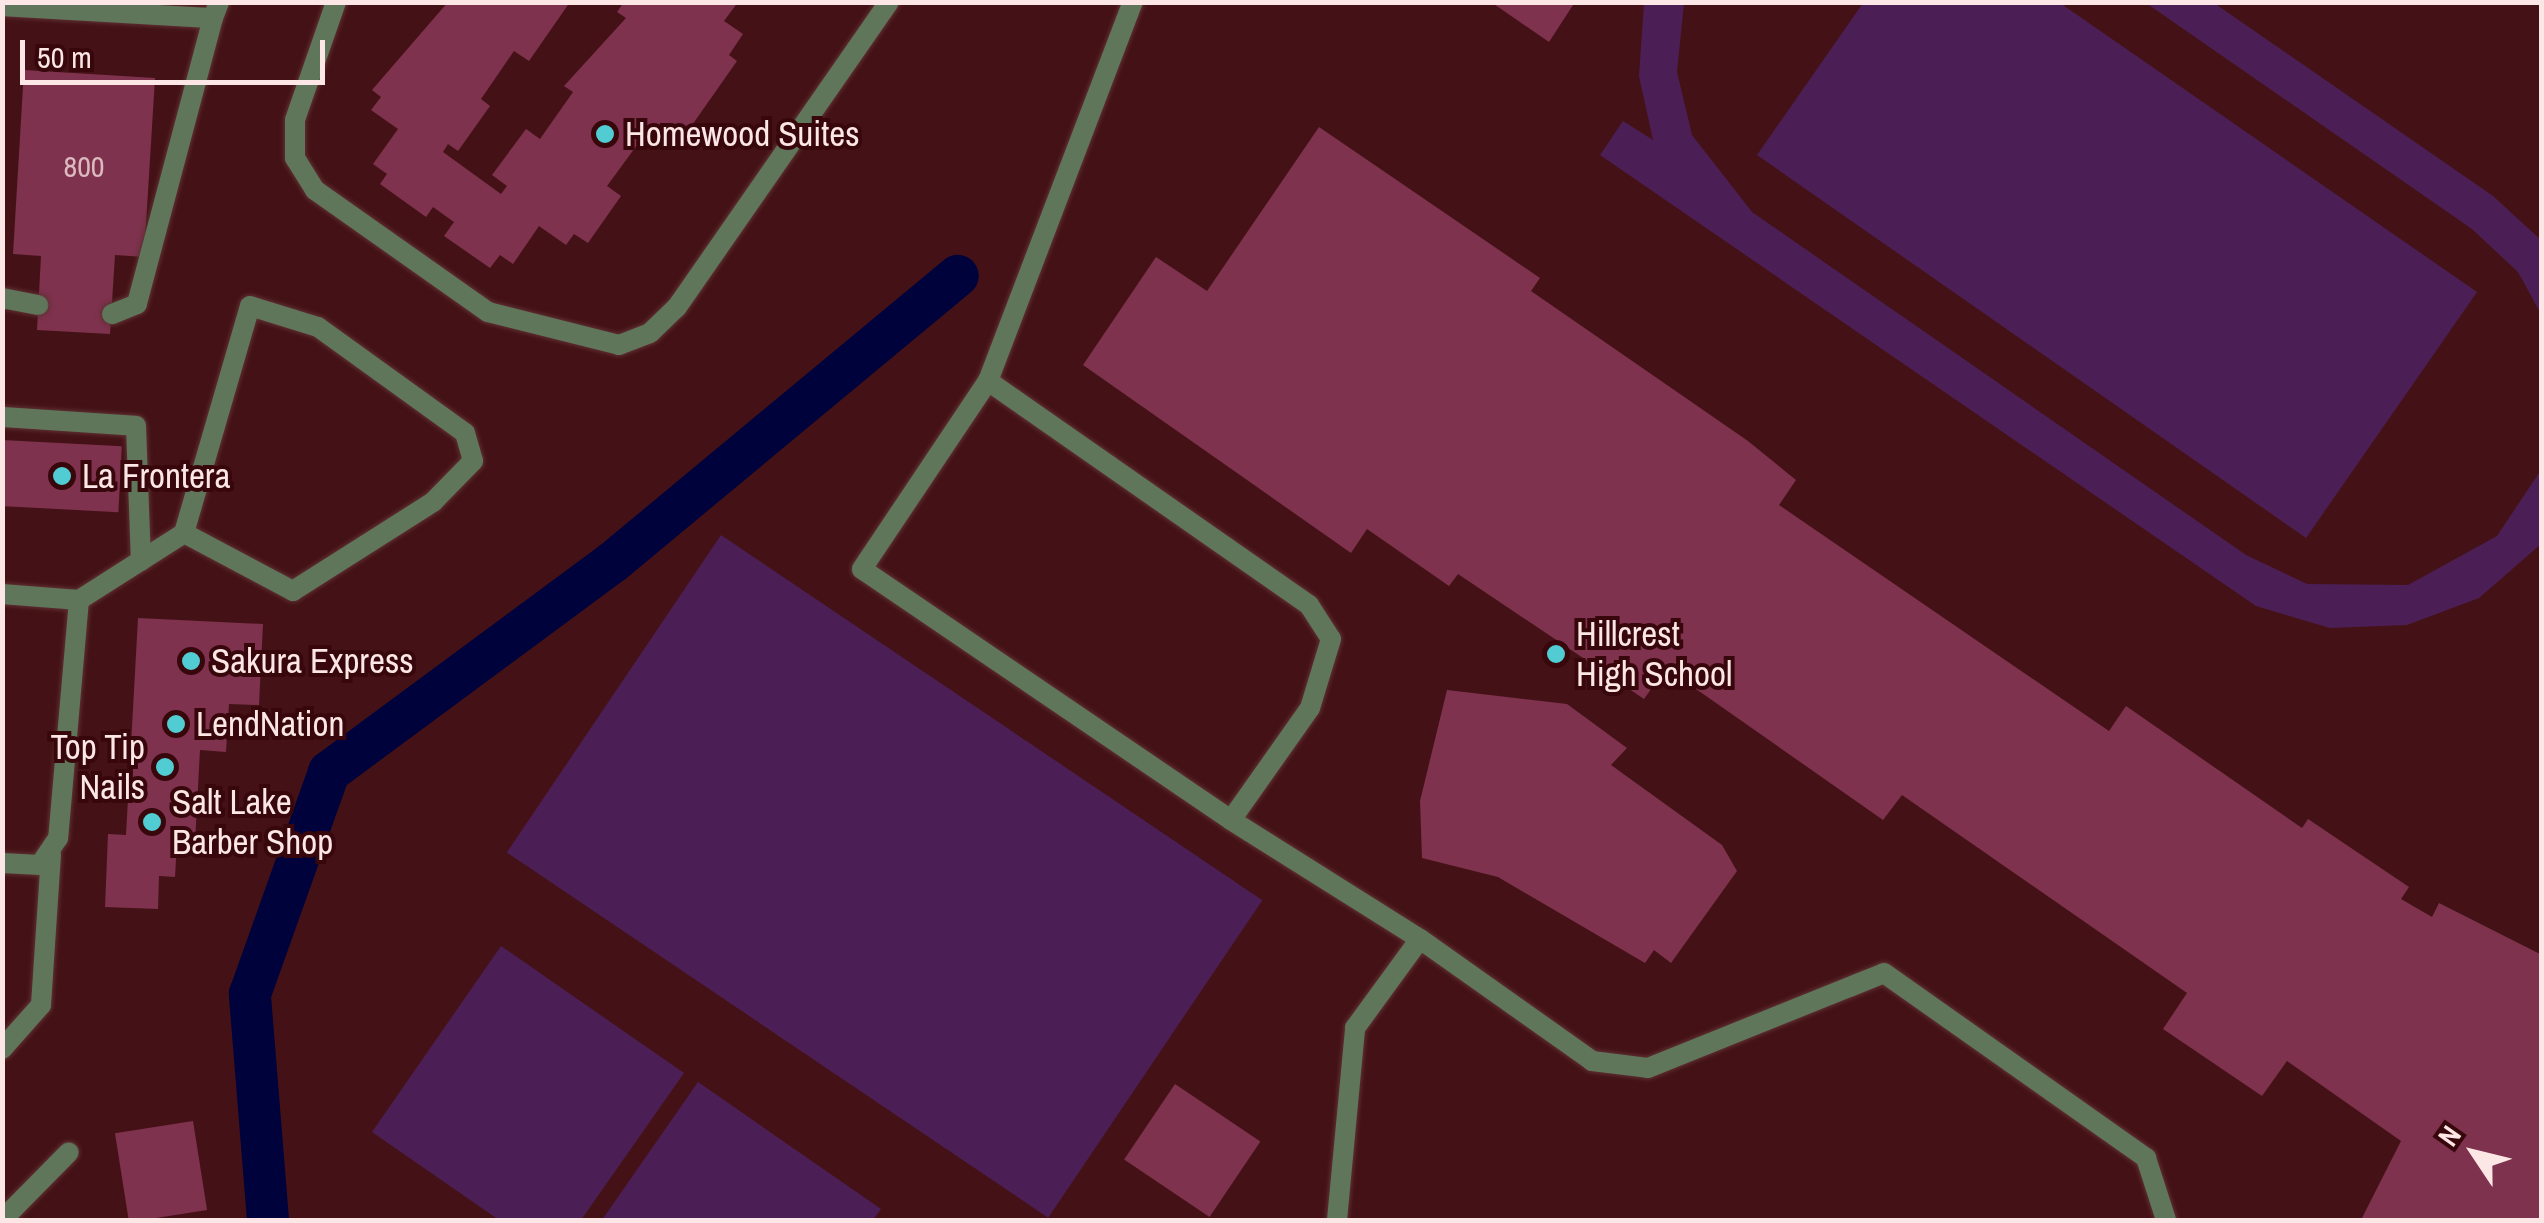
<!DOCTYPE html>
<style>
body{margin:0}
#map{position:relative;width:2544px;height:1223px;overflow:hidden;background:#441216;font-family:"Archivo Narrow",sans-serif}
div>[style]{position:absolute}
.green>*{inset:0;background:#4b1f55;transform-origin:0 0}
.canal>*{height:42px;margin:-21px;padding:0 21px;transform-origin:21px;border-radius:21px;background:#00023b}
.building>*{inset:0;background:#7e324d;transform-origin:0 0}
.roads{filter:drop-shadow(0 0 2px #5e3033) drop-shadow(0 0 2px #5e3033)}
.lane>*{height:20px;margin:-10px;padding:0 10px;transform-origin:10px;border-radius:10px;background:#60765b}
.street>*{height:20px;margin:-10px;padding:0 10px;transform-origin:10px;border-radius:10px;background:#60765b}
.dots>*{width:28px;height:28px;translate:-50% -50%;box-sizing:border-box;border:5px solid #38070c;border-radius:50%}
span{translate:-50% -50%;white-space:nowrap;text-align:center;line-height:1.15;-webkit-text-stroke:8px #38070c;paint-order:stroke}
.number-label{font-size:30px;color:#dcbac0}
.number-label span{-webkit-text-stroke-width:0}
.poi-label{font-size:35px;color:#fce7e6}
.left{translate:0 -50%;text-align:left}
.right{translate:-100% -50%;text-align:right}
.frame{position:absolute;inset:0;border:5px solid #fce7e6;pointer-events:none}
.north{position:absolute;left:2424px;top:1103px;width:100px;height:100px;-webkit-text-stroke:8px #38070c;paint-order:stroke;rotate:305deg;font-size:28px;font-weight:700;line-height:40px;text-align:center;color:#fce7e6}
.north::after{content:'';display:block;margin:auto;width:35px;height:45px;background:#fce7e6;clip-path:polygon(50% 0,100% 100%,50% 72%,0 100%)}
.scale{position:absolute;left:20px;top:40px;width:305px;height:45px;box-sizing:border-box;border:5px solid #fce7e6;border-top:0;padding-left:12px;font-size:30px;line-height:35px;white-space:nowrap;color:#fce7e6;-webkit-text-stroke:8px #38070c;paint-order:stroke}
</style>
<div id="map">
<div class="green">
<div style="clip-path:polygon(1644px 3px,1684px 3px,1677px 72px,1692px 135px,1752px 212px,2246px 555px,2307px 584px,2408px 585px,2497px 536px,2541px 470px,2541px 544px,2479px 598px,2407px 625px,2330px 628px,2256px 606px,1600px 155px,1623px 121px,1653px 140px,1639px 76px)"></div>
<div style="clip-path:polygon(1863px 3px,2060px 3px,2477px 292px,2306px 538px,1757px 155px)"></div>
<div style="clip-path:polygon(2146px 3px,2214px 3px,2493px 196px,2541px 240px,2541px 314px,2518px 272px,2472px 229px)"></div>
<div style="left:721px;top:535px;width:653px;height:383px;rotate:34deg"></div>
<div style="clip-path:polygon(501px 946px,684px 1073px,581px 1220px,499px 1220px,372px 1132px)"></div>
<div style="clip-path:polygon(698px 1082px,881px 1209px,873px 1220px,602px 1220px)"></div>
</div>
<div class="canal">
<div style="left:268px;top:1220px;width:227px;rotate:-94.6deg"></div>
<div style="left:250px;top:994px;width:236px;rotate:-70.4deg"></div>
<div style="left:329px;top:772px;width:353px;rotate:-36.5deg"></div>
<div style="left:613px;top:562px;width:448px;rotate:-39.7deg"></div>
</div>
<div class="building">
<div style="clip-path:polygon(448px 2px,570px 2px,529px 61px,514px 51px,481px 99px,490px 106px,458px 151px,448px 144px,443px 152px,501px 194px,507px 186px,492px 175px,526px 129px,540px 139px,573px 92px,564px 86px,626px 18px,617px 12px,624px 2px,738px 2px,724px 21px,743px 34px,729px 55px,737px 61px,683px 138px,669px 129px,654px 150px,640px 141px,607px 186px,621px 196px,588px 243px,574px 234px,566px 245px,539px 226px,513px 264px,500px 255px,490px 268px,444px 236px,454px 222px,433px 207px,426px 217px,380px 184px,387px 174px,373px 164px,398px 129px,371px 110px,381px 97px,372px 90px)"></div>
<div style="clip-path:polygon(1491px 2px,1575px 2px,1549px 42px)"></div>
<div style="clip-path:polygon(24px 70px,155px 78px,144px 257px,115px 255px,110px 334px,37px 330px,41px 256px,13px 254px)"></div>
<div style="clip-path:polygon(1319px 127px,1540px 278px,1531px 291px,1748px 441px,1796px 480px,1779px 505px,2109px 731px,2126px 706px,2302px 828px,2308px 819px,2409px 887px,2401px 899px,2432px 917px,2439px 903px,2542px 955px,2542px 1220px,2361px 1220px,2401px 1141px,2287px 1061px,2262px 1096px,2163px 1029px,2187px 993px,1902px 795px,1883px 820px,1666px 668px,1644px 699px,1458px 574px,1449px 586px,1367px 529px,1351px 553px,1083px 365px,1156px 257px,1207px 291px)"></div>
<div style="left:2px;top:440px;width:120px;height:66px;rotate:3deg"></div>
<div style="clip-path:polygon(138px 618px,263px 624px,259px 705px,229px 704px,226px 752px,200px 750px,195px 843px,177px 842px,175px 877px,159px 876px,158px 909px,105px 907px,108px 834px,126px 835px)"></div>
<div style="clip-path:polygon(1447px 690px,1567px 704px,1627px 748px,1611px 765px,1722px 845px,1737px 871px,1671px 963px,1654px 950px,1645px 963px,1498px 877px,1422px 858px,1420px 801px)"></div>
<div style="left:1175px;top:1084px;width:103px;height:91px;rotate:34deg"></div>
<div style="left:193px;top:1121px;width:90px;height:79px;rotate:81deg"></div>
</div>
<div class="roads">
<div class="lane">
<div style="left:336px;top:2px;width:125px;rotate:109.2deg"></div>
<div style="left:295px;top:120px;width:38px;rotate:90deg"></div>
<div style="left:295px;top:158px;width:38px;rotate:58deg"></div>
<div style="left:315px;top:190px;width:212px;rotate:35.2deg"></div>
<div style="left:488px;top:312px;width:135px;rotate:14.1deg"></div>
<div style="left:619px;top:345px;width:33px;rotate:-21deg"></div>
<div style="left:650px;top:333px;width:37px;rotate:-44deg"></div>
<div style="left:677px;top:307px;width:371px;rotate:-55.2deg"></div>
<div style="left:2px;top:6px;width:211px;rotate:3.3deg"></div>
<div style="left:213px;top:18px;width:296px;rotate:104.9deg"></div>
<div style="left:137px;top:304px;width:27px;rotate:158deg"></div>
<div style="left:2px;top:298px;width:37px;rotate:11deg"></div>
<div style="left:988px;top:381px;width:391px;rotate:34.9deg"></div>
<div style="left:1309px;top:605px;width:40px;rotate:57.1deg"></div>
<div style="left:1331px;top:639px;width:72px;rotate:106.9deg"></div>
<div style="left:1310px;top:708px;width:137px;rotate:125.2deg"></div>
<div style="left:1231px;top:820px;width:446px;rotate:-145.8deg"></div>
<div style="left:862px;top:569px;width:226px;rotate:-56.2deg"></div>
<div style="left:988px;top:381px;width:406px;rotate:-69.1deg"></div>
<div style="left:2px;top:417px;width:134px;rotate:3.8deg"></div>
<div style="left:136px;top:426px;width:135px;rotate:87.9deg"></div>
<div style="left:2px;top:594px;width:77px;rotate:4.5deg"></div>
<div style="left:79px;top:600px;width:239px;rotate:95deg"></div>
<div style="left:58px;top:838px;width:32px;rotate:124deg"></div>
<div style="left:40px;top:865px;width:38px;rotate:-177deg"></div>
<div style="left:79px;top:600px;width:125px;rotate:-32.5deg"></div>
<div style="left:184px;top:533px;width:236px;rotate:-73.8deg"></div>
<div style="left:250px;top:306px;width:71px;rotate:17.2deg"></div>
<div style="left:318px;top:327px;width:181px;rotate:35.8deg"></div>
<div style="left:465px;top:433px;width:29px;rotate:74deg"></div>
<div style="left:473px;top:461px;width:57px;rotate:134.3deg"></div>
<div style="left:433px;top:502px;width:166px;rotate:147.6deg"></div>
<div style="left:293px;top:591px;width:123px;rotate:-152deg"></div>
<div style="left:1231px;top:820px;width:223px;rotate:32.2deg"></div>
<div style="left:2px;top:1049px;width:59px;rotate:-48.4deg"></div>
<div style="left:41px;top:1005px;width:151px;rotate:-86.2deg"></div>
<div style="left:2px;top:1220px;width:95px;rotate:-45.4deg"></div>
<div style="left:1337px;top:1220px;width:193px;rotate:-84.6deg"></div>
<div style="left:1355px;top:1028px;width:110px;rotate:-53.9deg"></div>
<div style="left:1420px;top:939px;width:211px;rotate:35.3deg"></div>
<div style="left:1592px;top:1061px;width:56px;rotate:7.1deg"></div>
<div style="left:1648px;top:1068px;width:254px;rotate:-21.9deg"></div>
<div style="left:1884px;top:973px;width:321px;rotate:35.2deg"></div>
<div style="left:2146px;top:1158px;width:65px;rotate:72.1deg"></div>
</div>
<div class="street">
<div style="left:213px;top:18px;width:17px;rotate:-69deg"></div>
</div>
</div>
<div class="dots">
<div style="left:605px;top:134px;background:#51ccd2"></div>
<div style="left:62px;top:476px;background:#51ccd2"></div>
<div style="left:1556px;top:654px;background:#51ccd2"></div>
<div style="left:191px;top:661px;background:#51ccd2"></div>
<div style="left:176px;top:724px;background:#51ccd2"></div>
<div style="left:165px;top:767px;background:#51ccd2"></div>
<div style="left:152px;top:822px;background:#51ccd2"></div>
</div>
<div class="number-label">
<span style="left:84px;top:166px">800</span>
</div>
<div class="poi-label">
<span class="left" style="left:625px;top:134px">Homewood Suites</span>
<span class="left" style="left:82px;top:476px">La Frontera</span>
<span class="left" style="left:1576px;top:654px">Hillcrest<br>High School</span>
<span class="left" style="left:211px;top:661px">Sakura Express</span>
<span class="left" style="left:196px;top:724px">LendNation</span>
<span class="right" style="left:145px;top:767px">Top Tip<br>Nails</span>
<span class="left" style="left:172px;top:822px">Salt Lake<br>Barber Shop</span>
</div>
<div class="frame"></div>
<div class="north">N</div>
<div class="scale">50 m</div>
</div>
